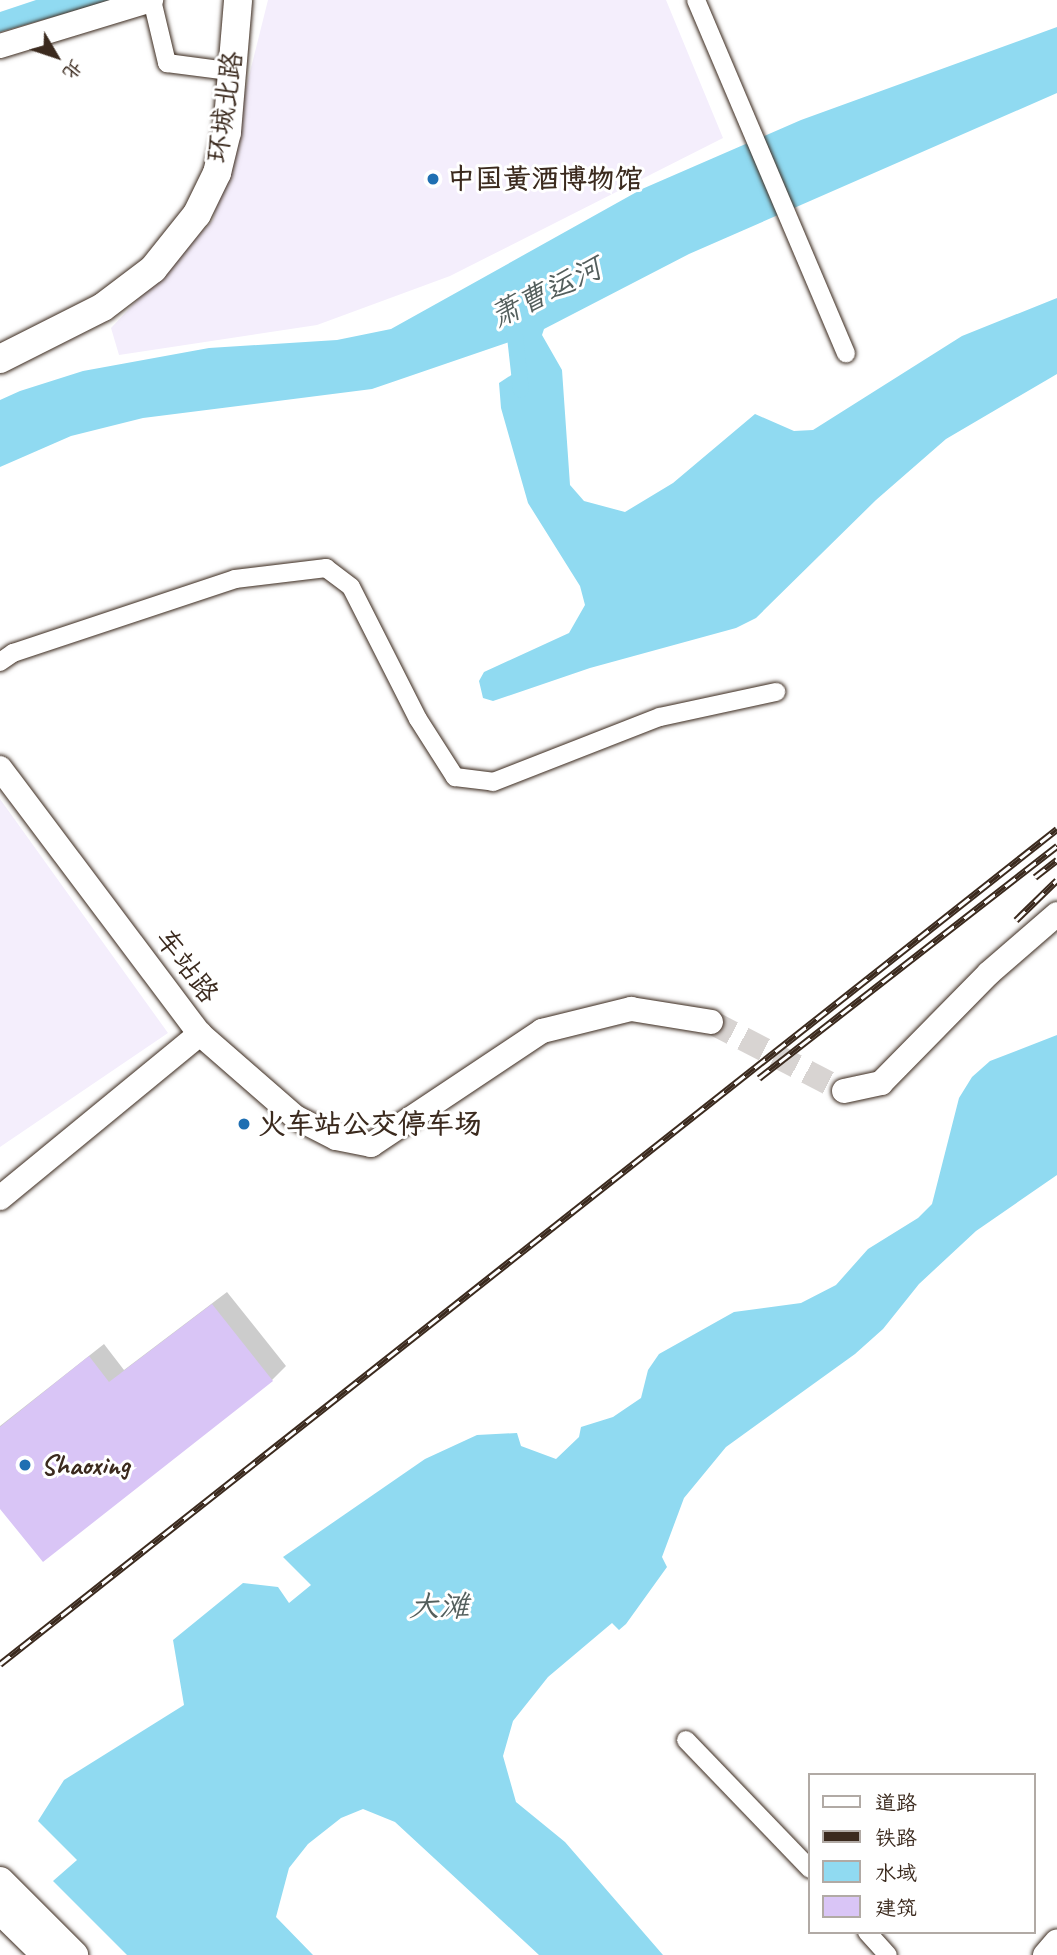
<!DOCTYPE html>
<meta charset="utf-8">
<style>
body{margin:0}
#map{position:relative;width:1057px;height:1955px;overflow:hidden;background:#fff;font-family:Caveat,"LXGW WenKai TC",sans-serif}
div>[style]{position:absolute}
.built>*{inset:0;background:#f4eefc}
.water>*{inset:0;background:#90daf1}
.shadow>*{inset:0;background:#0003}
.canal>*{height:16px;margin:-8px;padding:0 8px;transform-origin:8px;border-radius:8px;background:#90daf1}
.building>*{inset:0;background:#d9c5f6}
.secondary-tunnel>*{height:24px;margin-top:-12px;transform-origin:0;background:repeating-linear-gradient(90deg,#d8d4d2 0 24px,transparent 0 36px)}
.roads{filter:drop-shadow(0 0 2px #3b2a1e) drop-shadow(0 0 2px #3b2a1e)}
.street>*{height:18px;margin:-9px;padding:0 9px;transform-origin:9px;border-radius:9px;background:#fff}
.secondary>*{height:24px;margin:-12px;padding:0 12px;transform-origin:12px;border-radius:12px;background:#fff}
.primary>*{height:28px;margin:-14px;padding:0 14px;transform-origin:14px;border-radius:14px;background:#fff}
.rail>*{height:7px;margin-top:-3.5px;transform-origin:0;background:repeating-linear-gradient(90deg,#fff 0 13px,#3b2a1e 0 26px);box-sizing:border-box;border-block:2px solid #3b2a1e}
.dots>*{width:19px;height:19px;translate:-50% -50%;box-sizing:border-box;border:4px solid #fff;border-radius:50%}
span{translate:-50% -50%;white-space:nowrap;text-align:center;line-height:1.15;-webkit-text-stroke:6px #fff;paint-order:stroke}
.street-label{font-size:28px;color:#3b2a1e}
.poi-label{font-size:28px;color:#3b2a1e;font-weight:700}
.left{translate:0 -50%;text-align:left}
.water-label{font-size:30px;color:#545f5d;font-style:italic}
.legend{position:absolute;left:808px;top:1773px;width:228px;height:161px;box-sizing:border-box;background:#fff;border:2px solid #b1aaa5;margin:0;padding:9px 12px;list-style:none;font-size:21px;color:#3b2a1e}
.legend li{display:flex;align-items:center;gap:14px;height:35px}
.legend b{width:35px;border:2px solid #b1aaa5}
.north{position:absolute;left:21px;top:21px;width:70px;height:70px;-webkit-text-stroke:5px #fff;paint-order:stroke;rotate:129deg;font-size:19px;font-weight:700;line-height:28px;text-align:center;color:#3b2a1e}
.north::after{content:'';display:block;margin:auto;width:24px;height:32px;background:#3b2a1e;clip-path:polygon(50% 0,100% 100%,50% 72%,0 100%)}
</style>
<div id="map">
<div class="built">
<div style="clip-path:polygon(268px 0,666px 0,723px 138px,450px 276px,317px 325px,119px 355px,111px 328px,213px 220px)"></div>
<div style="clip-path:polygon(0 799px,168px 1033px,0 1147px)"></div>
</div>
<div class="water">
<div style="clip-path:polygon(36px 0,112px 0,0 32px,0 12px)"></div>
<div style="clip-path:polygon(1057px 27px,1057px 93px,689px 254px,544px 329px,542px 335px,562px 370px,570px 485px,584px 501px,625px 512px,673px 483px,755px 414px,794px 431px,813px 430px,962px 336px,1057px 298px,1057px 374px,946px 439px,876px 500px,756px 618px,736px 628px,590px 668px,493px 701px,483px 698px,479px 681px,484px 672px,569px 633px,585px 605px,580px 586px,528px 503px,501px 408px,499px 383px,522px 368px,518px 339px,372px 389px,143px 418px,71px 436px,0 467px,0 400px,20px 391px,83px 371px,209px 348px,337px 340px,391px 329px,642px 189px,801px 120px)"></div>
<div style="clip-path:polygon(1057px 1035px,1057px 1175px,976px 1231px,919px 1284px,883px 1329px,855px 1354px,726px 1447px,684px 1498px,662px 1557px,667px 1567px,626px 1624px,619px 1630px,612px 1623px,548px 1677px,513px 1721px,503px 1756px,516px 1802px,565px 1842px,663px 1955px,539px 1955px,395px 1822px,363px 1809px,341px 1818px,308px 1844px,289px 1868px,276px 1917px,313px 1955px,127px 1955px,53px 1881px,77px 1860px,38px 1821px,64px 1780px,184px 1705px,173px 1640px,243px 1583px,278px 1587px,289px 1603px,311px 1585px,283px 1557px,425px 1459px,477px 1435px,517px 1433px,521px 1446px,556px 1459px,579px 1437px,581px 1427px,613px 1417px,641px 1398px,648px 1370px,659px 1354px,734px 1312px,801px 1303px,836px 1285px,868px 1249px,918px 1218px,932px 1204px,959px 1098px,972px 1077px,990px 1061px)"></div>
</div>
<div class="shadow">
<div style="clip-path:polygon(227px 1292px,286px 1366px,272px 1380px,0 1506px,0 1426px,104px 1344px,124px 1370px)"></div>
</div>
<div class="canal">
<div style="left:513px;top:319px;width:71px;rotate:83.6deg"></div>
</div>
<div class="building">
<div style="clip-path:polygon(212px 1304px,273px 1381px,43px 1562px,0 1509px,0 1427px,89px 1356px,109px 1382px)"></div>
</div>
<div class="secondary-tunnel">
<div style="left:711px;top:1022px;width:150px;rotate:27.4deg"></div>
</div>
<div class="roads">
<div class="street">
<div style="left:152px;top:0;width:65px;rotate:76.6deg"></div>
<div style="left:167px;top:63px;width:53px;rotate:7.5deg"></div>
<div style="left:696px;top:0;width:384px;rotate:67deg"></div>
<div style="left:0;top:662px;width:16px;rotate:-35deg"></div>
<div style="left:13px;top:653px;width:234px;rotate:-18.4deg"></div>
<div style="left:235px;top:579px;width:92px;rotate:-6.9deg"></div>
<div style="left:326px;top:568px;width:31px;rotate:37deg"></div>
<div style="left:351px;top:587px;width:148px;rotate:63.1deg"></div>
<div style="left:418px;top:719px;width:69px;rotate:57.5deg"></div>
<div style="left:455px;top:777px;width:38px;rotate:7deg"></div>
<div style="left:493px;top:782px;width:179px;rotate:-21.3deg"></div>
<div style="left:660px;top:717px;width:119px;rotate:-12.2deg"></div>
<div style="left:686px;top:1740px;width:179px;rotate:46.1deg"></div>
<div style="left:867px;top:1932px;width:31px;rotate:48deg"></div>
</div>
<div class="secondary">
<div style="left:0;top:46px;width:158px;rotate:-16.9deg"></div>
<div style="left:0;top:768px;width:333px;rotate:53.1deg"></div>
<div style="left:200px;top:1034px;width:126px;rotate:41.1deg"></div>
<div style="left:295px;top:1117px;width:46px;rotate:27.1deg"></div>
<div style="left:336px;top:1138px;width:36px;rotate:11deg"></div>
<div style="left:371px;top:1145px;width:206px;rotate:-33.7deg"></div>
<div style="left:542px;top:1031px;width:92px;rotate:-13.9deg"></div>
<div style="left:631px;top:1009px;width:81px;rotate:9.2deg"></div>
<div style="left:844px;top:1091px;width:38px;rotate:-12deg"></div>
<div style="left:881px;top:1083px;width:154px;rotate:-45.5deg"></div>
<div style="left:989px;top:973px;width:90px;rotate:-40.9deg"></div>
<div style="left:0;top:1198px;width:259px;rotate:-39.4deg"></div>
<div style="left:1045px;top:1955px;width:18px;rotate:-49deg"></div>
</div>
<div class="primary">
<div style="left:0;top:359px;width:115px;rotate:-26.8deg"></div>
<div style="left:103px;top:307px;width:63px;rotate:-37.2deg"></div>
<div style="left:153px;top:269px;width:70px;rotate:-51.3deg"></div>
<div style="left:197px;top:214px;width:46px;rotate:-64deg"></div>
<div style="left:217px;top:173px;width:42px;rotate:-76.3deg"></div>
<div style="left:227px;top:132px;width:132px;rotate:-85.2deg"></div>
<div style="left:0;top:1881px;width:105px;rotate:45deg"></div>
<div style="left:0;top:1910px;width:64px;rotate:44.4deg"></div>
</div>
</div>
<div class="rail">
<div style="left:1035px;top:877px;width:28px;rotate:-38deg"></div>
<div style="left:1016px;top:920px;width:57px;rotate:-44.3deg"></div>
<div style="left:759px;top:1078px;width:378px;rotate:-37.9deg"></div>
<div style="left:0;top:1664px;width:1347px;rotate:-38.31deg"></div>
</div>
<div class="dots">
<div style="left:433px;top:179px;background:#1f6fb2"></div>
<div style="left:244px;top:1124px;background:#1f6fb2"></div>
<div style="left:25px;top:1465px;background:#1f6fb2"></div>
</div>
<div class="street-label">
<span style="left:225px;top:107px;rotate:-82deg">环城北路</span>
<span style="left:187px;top:966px;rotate:53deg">车站路</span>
</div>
<div class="poi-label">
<span class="left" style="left:447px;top:179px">中国黄酒博物馆</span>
<span class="left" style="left:258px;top:1124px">火车站公交停车场</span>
<span class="left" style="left:41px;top:1465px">Shaoxing</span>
</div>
<div class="water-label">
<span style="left:546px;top:292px;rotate:-26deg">萧曹运河</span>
<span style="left:439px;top:1606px">大滩</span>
</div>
<ul class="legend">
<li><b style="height:9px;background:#fff"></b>道路</li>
<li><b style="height:9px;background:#3b2a1e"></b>铁路</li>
<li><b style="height:19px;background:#90daf1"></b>水域</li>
<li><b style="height:19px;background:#d9c5f6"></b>建筑</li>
</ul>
<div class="north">北</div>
</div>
